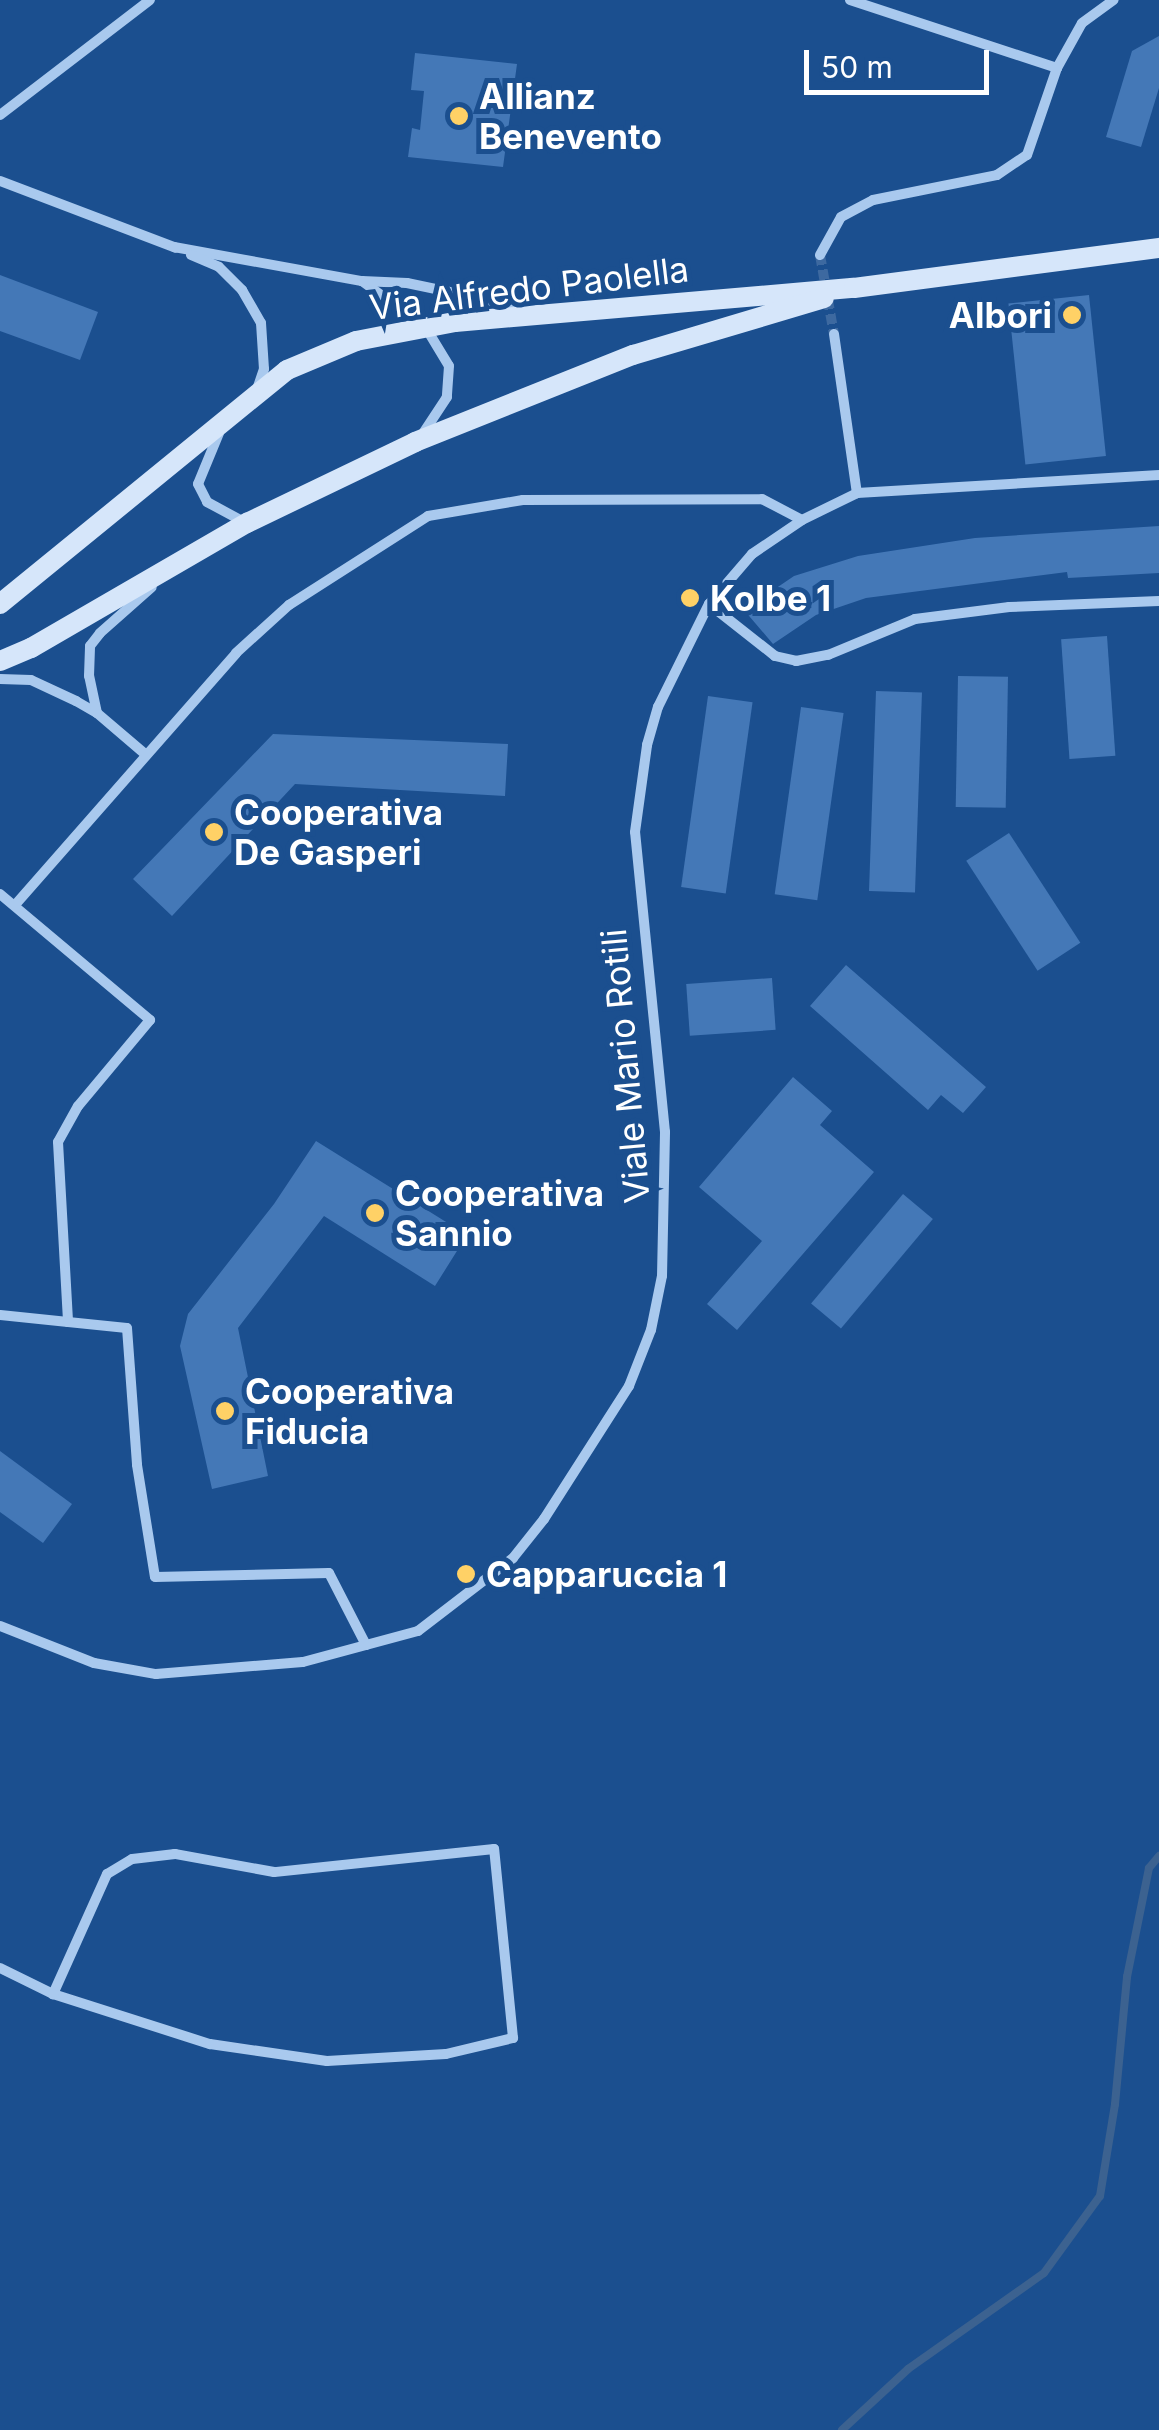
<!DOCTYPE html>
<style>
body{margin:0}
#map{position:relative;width:1159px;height:2430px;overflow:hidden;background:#1b4f8f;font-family:Inter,sans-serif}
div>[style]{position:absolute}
.stream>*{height:8px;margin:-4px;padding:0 4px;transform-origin:4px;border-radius:4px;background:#3c6290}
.building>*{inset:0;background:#4478b7;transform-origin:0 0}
.minor-tunnel>*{height:10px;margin-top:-5px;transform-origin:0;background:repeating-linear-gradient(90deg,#3d69a0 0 10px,transparent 0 15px)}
.minor>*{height:10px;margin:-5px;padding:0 5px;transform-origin:5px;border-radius:5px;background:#a9c9ee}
.secondary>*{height:20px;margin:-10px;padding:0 10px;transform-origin:10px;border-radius:10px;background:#d6e6fa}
.dots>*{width:28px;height:28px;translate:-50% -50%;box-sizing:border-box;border:5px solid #1b4f8f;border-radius:50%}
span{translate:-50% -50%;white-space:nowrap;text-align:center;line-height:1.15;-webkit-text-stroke:10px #1b4f8f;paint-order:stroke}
.poi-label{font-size:35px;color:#fff;font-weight:700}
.left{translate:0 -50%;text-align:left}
.right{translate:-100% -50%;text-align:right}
.street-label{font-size:35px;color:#fff}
.scale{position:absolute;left:804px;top:50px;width:185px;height:45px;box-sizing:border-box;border:5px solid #fff;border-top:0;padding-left:12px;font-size:30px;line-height:35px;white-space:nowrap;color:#fff;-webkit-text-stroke:8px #1b4f8f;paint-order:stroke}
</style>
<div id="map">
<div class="stream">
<div style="left:842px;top:2430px;width:90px;rotate:-42.7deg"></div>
<div style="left:908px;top:2369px;width:166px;rotate:-35.2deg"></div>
<div style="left:1044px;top:2273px;width:95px;rotate:-54deg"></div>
<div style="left:1100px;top:2196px;width:93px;rotate:-80.7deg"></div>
<div style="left:1115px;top:2104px;width:128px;rotate:-84.6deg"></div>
<div style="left:1127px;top:1977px;width:111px;rotate:-78.6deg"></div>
<div style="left:1149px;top:1868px;width:16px;rotate:-50deg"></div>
</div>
<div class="building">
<div style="clip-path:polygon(1159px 36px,1159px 88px,1141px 147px,1106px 137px,1132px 51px)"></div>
<div style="clip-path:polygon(415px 53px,517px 64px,503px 167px,408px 157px,412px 128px,420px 130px,424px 91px,411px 90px)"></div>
<div style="clip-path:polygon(0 275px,98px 312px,80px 360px,0 331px)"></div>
<div style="left:1089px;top:295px;width:162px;height:81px;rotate:84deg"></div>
<div style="clip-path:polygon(1159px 526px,1159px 573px,1068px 578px,1067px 572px,866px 598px,816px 615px,773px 644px,744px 610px,794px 576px,858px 556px,975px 538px)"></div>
<div style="left:1107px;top:636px;width:120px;height:46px;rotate:86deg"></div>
<div style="left:958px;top:676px;width:50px;height:131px;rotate:1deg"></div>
<div style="left:876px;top:691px;width:46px;height:200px;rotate:2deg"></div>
<div style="left:708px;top:696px;width:45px;height:193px;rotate:8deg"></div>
<div style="left:801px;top:707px;width:43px;height:189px;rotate:8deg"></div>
<div style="clip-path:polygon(273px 734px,508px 744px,505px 796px,295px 784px,172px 916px,133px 879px)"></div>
<div style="left:1009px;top:833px;width:131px;height:51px;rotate:57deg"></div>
<div style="clip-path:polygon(846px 965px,986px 1087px,963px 1113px,941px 1095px,928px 1110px,810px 1006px)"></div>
<div style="left:772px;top:978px;width:52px;height:86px;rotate:86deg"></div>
<div style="clip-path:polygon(793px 1077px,832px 1111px,820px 1125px,874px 1172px,737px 1330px,707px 1304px,762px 1241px,699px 1187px)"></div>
<div style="clip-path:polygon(316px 1141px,467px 1235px,435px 1286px,324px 1216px,238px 1328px,268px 1476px,212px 1489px,180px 1346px,188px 1314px,274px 1204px)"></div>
<div style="left:903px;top:1194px;width:39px;height:143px;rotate:40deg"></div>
<div style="clip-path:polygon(0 1451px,72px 1504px,43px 1543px,0 1512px)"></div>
</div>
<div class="minor-tunnel">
<div style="left:820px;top:255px;width:80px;rotate:80deg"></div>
</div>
<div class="minor">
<div style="left:850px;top:0;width:218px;rotate:18.2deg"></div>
<div style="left:1057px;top:68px;width:51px;rotate:-60.9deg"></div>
<div style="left:1082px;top:23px;width:39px;rotate:-36deg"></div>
<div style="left:0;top:115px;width:189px;rotate:-37.5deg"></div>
<div style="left:0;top:181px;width:188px;rotate:20.8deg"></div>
<div style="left:174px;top:247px;width:191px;rotate:10.3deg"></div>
<div style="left:362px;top:281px;width:79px;rotate:36.3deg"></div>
<div style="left:426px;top:328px;width:44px;rotate:58.8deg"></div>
<div style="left:449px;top:366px;width:31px;rotate:94deg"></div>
<div style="left:447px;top:397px;width:42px;rotate:123.3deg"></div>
<div style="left:191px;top:255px;width:30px;rotate:23deg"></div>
<div style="left:219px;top:267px;width:33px;rotate:45deg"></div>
<div style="left:242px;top:290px;width:38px;rotate:60deg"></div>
<div style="left:261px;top:323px;width:46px;rotate:86.3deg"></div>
<div style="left:264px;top:369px;width:21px;rotate:109deg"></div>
<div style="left:820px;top:255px;width:43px;rotate:-61.1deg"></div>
<div style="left:841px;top:217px;width:36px;rotate:-28deg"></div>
<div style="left:873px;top:200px;width:126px;rotate:-11.4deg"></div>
<div style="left:997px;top:175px;width:36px;rotate:-34deg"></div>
<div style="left:1027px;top:155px;width:92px;rotate:-71deg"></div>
<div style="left:362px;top:281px;width:45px;rotate:2.5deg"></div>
<div style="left:407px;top:283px;width:127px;rotate:11.8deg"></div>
<div style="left:834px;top:334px;width:161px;rotate:81.8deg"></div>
<div style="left:219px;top:433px;width:55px;rotate:112.4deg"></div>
<div style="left:198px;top:484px;width:20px;rotate:63deg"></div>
<div style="left:207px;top:502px;width:42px;rotate:28.4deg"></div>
<div style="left:709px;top:604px;width:84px;rotate:38.2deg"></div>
<div style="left:775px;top:656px;width:22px;rotate:13deg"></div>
<div style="left:796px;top:661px;width:33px;rotate:-11deg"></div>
<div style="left:828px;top:655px;width:94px;rotate:-22.5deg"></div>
<div style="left:915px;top:619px;width:95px;rotate:-7.3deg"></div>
<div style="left:1009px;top:607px;width:150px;rotate:-2.3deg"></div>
<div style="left:0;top:679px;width:31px;rotate:2deg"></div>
<div style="left:31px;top:680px;width:50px;rotate:25deg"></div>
<div style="left:76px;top:701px;width:24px;rotate:30deg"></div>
<div style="left:97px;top:713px;width:63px;rotate:40.5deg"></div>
<div style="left:97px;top:713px;width:38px;rotate:-102deg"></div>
<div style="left:89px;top:676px;width:30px;rotate:-88deg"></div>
<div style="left:90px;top:646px;width:16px;rotate:-52deg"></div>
<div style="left:100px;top:633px;width:69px;rotate:-41.5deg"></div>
<div style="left:0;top:894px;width:196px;rotate:40deg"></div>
<div style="left:150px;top:1020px;width:112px;rotate:129.9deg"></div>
<div style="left:78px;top:1106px;width:41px;rotate:119.1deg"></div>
<div style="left:58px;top:1142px;width:180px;rotate:86.8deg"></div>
<div style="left:68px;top:1322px;width:68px;rotate:-174.1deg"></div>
<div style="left:15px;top:905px;width:335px;rotate:-48.7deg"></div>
<div style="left:236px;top:653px;width:72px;rotate:-42.2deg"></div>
<div style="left:289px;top:605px;width:165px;rotate:-32.6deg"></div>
<div style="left:428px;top:516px;width:96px;rotate:-9.6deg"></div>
<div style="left:523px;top:500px;width:239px;rotate:-0.2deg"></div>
<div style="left:762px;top:499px;width:45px;rotate:27.7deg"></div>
<div style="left:68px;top:1322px;width:59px;rotate:5.8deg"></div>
<div style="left:127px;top:1328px;width:137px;rotate:85.8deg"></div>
<div style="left:137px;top:1465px;width:113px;rotate:80.9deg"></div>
<div style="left:155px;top:1577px;width:174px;rotate:-1.3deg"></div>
<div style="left:329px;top:1573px;width:81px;rotate:62.8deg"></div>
<div style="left:0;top:1626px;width:101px;rotate:21.5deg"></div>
<div style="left:94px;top:1663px;width:63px;rotate:10.1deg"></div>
<div style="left:156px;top:1674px;width:147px;rotate:-4.7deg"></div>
<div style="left:303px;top:1662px;width:119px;rotate:-15.1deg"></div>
<div style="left:418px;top:1631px;width:120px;rotate:-37.5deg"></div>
<div style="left:513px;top:1558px;width:50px;rotate:-51.5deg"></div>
<div style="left:544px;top:1519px;width:158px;rotate:-57.4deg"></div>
<div style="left:629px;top:1386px;width:60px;rotate:-68.6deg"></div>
<div style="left:651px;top:1330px;width:55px;rotate:-78.5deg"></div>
<div style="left:662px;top:1276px;width:144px;rotate:-88.8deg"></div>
<div style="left:665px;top:1132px;width:301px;rotate:-95.7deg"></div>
<div style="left:635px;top:832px;width:88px;rotate:-82.1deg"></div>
<div style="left:647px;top:745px;width:40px;rotate:-74deg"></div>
<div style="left:658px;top:707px;width:115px;rotate:-63.7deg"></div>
<div style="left:709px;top:604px;width:66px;rotate:-49.3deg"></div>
<div style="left:752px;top:554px;width:60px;rotate:-34.2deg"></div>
<div style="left:802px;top:520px;width:61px;rotate:-26.1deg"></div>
<div style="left:857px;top:493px;width:303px;rotate:-3.4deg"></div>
<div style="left:0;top:1968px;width:59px;rotate:26.1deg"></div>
<div style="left:53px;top:1994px;width:165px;rotate:17.7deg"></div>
<div style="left:210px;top:2044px;width:118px;rotate:8.3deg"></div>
<div style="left:327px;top:2061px;width:119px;rotate:-3.4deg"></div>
<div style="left:446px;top:2054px;width:69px;rotate:-13.4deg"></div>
<div style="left:513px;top:2038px;width:190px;rotate:-95.7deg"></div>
<div style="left:494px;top:1849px;width:221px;rotate:174deg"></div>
<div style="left:274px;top:1872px;width:101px;rotate:-169.7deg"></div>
<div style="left:175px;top:1854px;width:43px;rotate:173.4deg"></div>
<div style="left:132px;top:1859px;width:29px;rotate:149deg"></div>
<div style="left:107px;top:1874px;width:132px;rotate:114.2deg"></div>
</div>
<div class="secondary">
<div style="left:0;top:604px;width:370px;rotate:-39.2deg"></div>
<div style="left:287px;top:370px;width:75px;rotate:-22.8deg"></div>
<div style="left:356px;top:341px;width:101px;rotate:-10.9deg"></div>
<div style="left:455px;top:322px;width:400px;rotate:-4.9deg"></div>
<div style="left:854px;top:288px;width:308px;rotate:-7.5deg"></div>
<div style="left:0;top:661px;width:34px;rotate:-23deg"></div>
<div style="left:31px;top:648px;width:250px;rotate:-30.1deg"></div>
<div style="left:247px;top:523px;width:187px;rotate:-25.7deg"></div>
<div style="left:415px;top:442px;width:235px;rotate:-21.8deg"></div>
<div style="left:633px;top:355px;width:199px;rotate:-16.6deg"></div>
</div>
<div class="dots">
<div style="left:459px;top:116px;background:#ffd166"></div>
<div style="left:1072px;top:315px;background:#ffd166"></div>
<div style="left:690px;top:598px;background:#ffd166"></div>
<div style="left:214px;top:832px;background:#ffd166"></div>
<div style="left:375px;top:1213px;background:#ffd166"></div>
<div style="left:225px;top:1411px;background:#ffd166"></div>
<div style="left:466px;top:1574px;background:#ffd166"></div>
</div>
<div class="poi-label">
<span class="left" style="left:479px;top:116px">Allianz<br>Benevento</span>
<span class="right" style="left:1052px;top:315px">Albori</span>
<span class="left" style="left:710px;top:598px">Kolbe 1</span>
<span class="left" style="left:234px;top:832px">Cooperativa<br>De Gasperi</span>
<span class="left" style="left:395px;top:1213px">Cooperativa<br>Sannio</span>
<span class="left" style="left:245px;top:1411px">Cooperativa<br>Fiducia</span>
<span class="left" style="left:486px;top:1574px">Capparuccia 1</span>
</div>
<div class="street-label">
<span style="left:529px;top:288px;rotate:-7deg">Via Alfredo Paolella</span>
<span style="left:625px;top:1066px;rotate:-95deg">Viale Mario Rotili</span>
</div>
<div class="scale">50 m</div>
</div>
